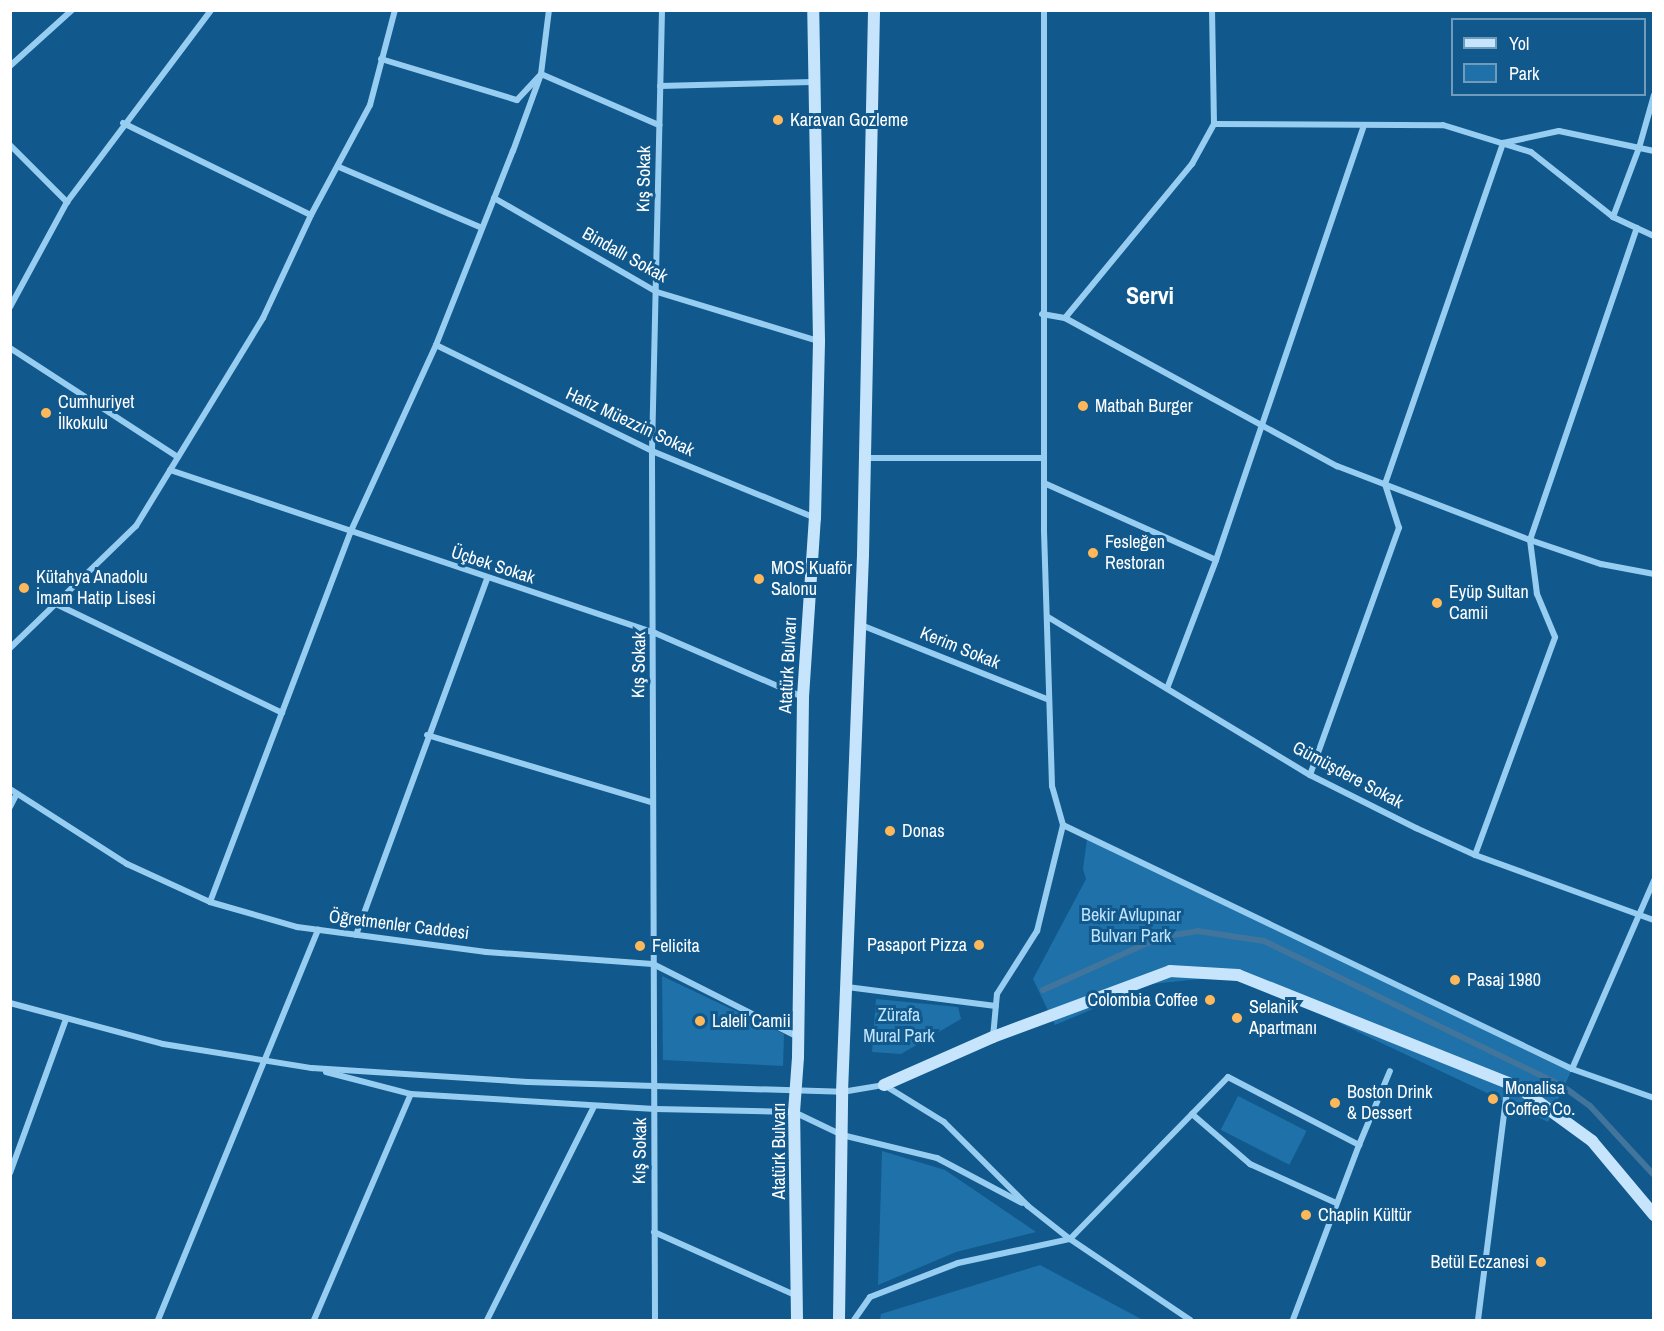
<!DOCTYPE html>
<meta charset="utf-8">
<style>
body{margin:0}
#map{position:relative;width:1664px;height:1331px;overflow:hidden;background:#11588c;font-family:"Archivo Narrow",sans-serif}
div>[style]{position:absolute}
.green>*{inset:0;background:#1f71aa;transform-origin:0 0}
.stream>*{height:6px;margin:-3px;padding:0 3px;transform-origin:3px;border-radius:3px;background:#41759c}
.street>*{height:6px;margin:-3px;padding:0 3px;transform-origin:3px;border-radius:3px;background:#98cdf2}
.secondary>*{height:12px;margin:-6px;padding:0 6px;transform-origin:6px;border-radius:6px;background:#c6e5fc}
.dots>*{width:16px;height:16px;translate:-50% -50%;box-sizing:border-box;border:3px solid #11588c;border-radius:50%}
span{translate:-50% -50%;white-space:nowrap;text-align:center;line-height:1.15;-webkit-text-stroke:6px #11588c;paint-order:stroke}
.poi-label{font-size:18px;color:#fff}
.left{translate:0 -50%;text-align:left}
.right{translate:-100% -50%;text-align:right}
.street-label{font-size:18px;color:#fff}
.park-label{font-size:18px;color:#bfe4fd}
.district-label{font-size:24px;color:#fff;font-weight:700}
.frame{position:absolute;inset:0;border:12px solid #fff;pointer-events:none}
.legend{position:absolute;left:1451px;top:18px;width:195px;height:78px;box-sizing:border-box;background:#11588c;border:2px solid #709bba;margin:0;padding:8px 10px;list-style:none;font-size:18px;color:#fff}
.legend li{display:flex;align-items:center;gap:12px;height:30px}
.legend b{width:30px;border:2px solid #709bba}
</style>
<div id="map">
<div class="green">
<div style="clip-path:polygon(1087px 839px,1572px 1069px,1548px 1122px,1238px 975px,1152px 984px,1055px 1025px,1033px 979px,1086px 879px,1083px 869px)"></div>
<div style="clip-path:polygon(662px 976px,784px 1034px,783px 1066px,663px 1060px)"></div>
<div style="clip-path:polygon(876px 999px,958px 1007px,961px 1019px,901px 1054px,872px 1052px)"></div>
<div style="left:1238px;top:1096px;width:77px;height:38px;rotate:27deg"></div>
<div style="clip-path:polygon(882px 1151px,945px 1170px,1036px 1232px,956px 1252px,878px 1285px)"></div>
<div style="clip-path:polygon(1040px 1265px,1143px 1320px,880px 1320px,881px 1314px)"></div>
</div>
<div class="stream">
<div style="left:1043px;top:990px;width:129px;rotate:-24.2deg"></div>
<div style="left:1161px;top:937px;width:36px;rotate:-9deg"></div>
<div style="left:1197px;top:931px;width:68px;rotate:8.5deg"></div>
<div style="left:1264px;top:941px;width:330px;rotate:25.9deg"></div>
<div style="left:1561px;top:1085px;width:36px;rotate:36deg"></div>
<div style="left:1590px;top:1106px;width:94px;rotate:47.2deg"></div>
</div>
<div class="street">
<div style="left:1044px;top:10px;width:521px;rotate:90deg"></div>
<div style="left:1044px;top:531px;width:255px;rotate:88.2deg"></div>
<div style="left:1052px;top:786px;width:41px;rotate:74.2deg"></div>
<div style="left:1063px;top:825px;width:564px;rotate:25.61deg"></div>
<div style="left:1572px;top:1069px;width:87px;rotate:19.5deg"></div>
<div style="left:381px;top:59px;width:142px;rotate:16.8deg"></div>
<div style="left:517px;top:100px;width:35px;rotate:-47deg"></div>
<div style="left:541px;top:74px;width:129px;rotate:23.4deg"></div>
<div style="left:10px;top:66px;width:84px;rotate:-42.1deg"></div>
<div style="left:660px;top:86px;width:152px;rotate:-1.5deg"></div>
<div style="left:123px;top:123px;width:209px;rotate:26.1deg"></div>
<div style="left:1214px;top:124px;width:229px;rotate:0.3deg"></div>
<div style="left:1443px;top:125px;width:92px;rotate:17.1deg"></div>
<div style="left:1531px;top:152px;width:105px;rotate:38.4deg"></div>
<div style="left:1613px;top:217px;width:45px;rotate:24.9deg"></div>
<div style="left:10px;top:145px;width:81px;rotate:45deg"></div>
<div style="left:339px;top:167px;width:155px;rotate:23.1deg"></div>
<div style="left:494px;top:198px;width:188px;rotate:30deg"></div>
<div style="left:657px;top:292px;width:168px;rotate:16.9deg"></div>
<div style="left:1613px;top:217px;width:74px;rotate:-69.4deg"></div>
<div style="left:1639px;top:148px;width:55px;rotate:-74.2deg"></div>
<div style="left:10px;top:307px;width:119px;rotate:-61.5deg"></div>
<div style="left:67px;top:202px;width:240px;rotate:-53.1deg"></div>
<div style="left:1042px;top:314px;width:23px;rotate:10deg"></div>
<div style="left:1065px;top:318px;width:310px;rotate:28.6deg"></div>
<div style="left:1337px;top:466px;width:207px;rotate:21deg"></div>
<div style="left:1530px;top:540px;width:75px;rotate:18.7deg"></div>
<div style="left:1601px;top:564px;width:54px;rotate:10.7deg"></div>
<div style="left:1065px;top:318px;width:200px;rotate:-50.5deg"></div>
<div style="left:1192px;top:164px;width:46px;rotate:-61.2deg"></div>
<div style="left:1214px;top:124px;width:114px;rotate:-91deg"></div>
<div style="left:436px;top:345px;width:241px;rotate:26.1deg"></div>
<div style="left:652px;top:451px;width:176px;rotate:22.3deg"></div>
<div style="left:10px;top:348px;width:200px;rotate:33deg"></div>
<div style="left:865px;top:458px;width:179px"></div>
<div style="left:170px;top:470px;width:512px;rotate:18.58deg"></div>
<div style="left:655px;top:633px;width:161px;rotate:23.4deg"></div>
<div style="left:1044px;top:483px;width:188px;rotate:24.1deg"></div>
<div style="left:56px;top:604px;width:251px;rotate:25.7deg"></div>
<div style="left:1048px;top:617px;width:306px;rotate:31.1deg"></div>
<div style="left:1310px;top:775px;width:119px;rotate:26.6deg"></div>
<div style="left:1416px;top:828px;width:65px;rotate:24.6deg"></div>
<div style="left:1475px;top:855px;width:190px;rotate:20deg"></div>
<div style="left:861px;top:625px;width:202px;rotate:21.7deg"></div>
<div style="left:10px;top:648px;width:175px;rotate:-44.1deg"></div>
<div style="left:136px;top:526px;width:244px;rotate:-58.6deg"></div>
<div style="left:263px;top:318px;width:114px;rotate:-65deg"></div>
<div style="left:311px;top:215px;width:125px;rotate:-61.8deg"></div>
<div style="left:370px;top:105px;width:98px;rotate:-75.3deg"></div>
<div style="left:1168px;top:686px;width:135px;rotate:-69.1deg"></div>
<div style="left:1216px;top:560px;width:459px;rotate:-71.2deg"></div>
<div style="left:427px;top:735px;width:234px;rotate:16.7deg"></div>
<div style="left:1310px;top:775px;width:263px;rotate:-70.2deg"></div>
<div style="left:1399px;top:528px;width:46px;rotate:-107.7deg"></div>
<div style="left:1385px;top:484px;width:361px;rotate:-70.9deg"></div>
<div style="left:1503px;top:143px;width:57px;rotate:-12.1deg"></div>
<div style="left:1559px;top:131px;width:97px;rotate:11.9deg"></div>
<div style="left:10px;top:789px;width:139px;rotate:32.7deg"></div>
<div style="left:127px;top:864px;width:91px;rotate:24.6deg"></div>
<div style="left:210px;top:902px;width:91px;rotate:16deg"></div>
<div style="left:297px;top:927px;width:191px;rotate:7.5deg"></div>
<div style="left:486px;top:952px;width:167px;rotate:4.1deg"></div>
<div style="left:653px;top:964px;width:162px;rotate:26.7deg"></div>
<div style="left:10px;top:807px;width:13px;rotate:-63deg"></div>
<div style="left:1475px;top:855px;width:232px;rotate:-69.8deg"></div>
<div style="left:1555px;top:637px;width:47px;rotate:-112.7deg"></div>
<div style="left:1537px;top:594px;width:54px;rotate:-97.4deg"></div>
<div style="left:1530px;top:540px;width:330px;rotate:-71.1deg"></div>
<div style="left:210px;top:902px;width:395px;rotate:-69.2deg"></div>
<div style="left:350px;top:533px;width:207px;rotate:-65.4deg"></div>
<div style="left:436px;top:345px;width:209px;rotate:-68.4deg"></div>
<div style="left:513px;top:151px;width:82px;rotate:-70deg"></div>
<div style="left:541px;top:74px;width:64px;rotate:-82.9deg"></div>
<div style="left:356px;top:935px;width:380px;rotate:-69.8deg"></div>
<div style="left:847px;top:987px;width:150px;rotate:7.3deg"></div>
<div style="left:10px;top:1003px;width:158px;rotate:15deg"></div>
<div style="left:163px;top:1044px;width:151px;rotate:9.2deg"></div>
<div style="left:312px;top:1068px;width:216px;rotate:3.7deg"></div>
<div style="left:528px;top:1082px;width:314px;rotate:1.8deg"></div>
<div style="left:842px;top:1092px;width:43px;rotate:-9.5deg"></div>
<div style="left:884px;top:1085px;width:70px;rotate:31.7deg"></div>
<div style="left:944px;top:1122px;width:119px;rotate:45deg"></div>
<div style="left:1028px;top:1206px;width:53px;rotate:38.2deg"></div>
<div style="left:1070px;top:1239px;width:145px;rotate:34deg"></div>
<div style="left:993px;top:1037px;width:43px;rotate:-84.7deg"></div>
<div style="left:997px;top:994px;width:75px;rotate:-57.6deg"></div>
<div style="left:1037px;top:931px;width:109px;rotate:-76.2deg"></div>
<div style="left:1572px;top:1069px;width:206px;rotate:-66.5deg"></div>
<div style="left:326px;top:1072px;width:88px;rotate:14.5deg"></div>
<div style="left:411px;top:1094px;width:244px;rotate:3.5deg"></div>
<div style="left:655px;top:1109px;width:139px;rotate:1.2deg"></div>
<div style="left:794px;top:1112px;width:53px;rotate:25.6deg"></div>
<div style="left:842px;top:1135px;width:98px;rotate:13.6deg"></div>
<div style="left:937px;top:1158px;width:96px;rotate:27.9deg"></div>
<div style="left:1192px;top:1114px;width:77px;rotate:40.8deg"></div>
<div style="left:1250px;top:1164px;width:94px;rotate:24.4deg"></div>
<div style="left:1359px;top:1145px;width:80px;rotate:-67.3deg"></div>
<div style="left:10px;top:1173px;width:164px;rotate:-70deg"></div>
<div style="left:654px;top:1232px;width:154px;rotate:24.1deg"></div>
<div style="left:158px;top:1320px;width:422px;rotate:-67.7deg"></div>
<div style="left:314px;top:1320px;width:246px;rotate:-66.8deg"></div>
<div style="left:487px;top:1320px;width:239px;rotate:-63.4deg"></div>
<div style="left:655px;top:1320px;width:869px;rotate:-90.2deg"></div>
<div style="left:652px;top:451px;width:441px;rotate:-88.7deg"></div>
<div style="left:854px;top:1320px;width:28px;rotate:-55deg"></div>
<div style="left:870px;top:1297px;width:94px;rotate:-21.1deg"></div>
<div style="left:958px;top:1263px;width:115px;rotate:-12.1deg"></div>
<div style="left:1070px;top:1239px;width:226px;rotate:-45.7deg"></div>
<div style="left:1228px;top:1077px;width:148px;rotate:27.4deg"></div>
<div style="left:1359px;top:1145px;width:187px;rotate:110.7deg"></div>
<div style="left:1478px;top:1320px;width:239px;rotate:-82.8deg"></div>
</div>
<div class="secondary">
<div style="left:884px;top:1085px;width:119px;rotate:-23.8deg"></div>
<div style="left:993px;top:1037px;width:189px;rotate:-20.4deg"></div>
<div style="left:1170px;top:971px;width:68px;rotate:3.4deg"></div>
<div style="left:1238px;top:975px;width:302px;rotate:21.8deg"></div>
<div style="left:1518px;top:1087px;width:92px;rotate:36.1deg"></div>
<div style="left:1592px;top:1141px;width:97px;rotate:50deg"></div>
<div style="left:797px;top:1320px;width:208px;rotate:-90.8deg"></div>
<div style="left:794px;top:1112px;width:55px;rotate:-85.8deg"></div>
<div style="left:798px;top:1057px;width:360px;rotate:-89.2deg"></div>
<div style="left:803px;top:697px;width:179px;rotate:-86.2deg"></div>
<div style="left:815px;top:518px;width:177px;rotate:-88.7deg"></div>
<div style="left:819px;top:341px;width:331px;rotate:-91deg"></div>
<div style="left:839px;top:1320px;width:228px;rotate:-89.2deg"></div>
<div style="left:842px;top:1092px;width:537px;rotate:-87.76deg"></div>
<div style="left:863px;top:555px;width:545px;rotate:-88.84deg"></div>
</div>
<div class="dots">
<div style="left:778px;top:120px;background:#ffb859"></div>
<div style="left:1083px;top:406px;background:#ffb859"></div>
<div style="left:46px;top:413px;background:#ffb859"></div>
<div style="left:1093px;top:553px;background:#ffb859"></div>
<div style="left:759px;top:579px;background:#ffb859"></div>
<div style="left:24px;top:588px;background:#ffb859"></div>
<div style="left:1437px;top:603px;background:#ffb859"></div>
<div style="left:890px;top:831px;background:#ffb859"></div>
<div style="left:979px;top:945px;background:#ffb859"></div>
<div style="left:640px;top:946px;background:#ffb859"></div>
<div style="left:1455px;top:980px;background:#ffb859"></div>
<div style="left:1210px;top:1000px;background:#ffb859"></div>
<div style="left:1237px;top:1018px;background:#ffb859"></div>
<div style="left:700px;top:1021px;background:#ffb859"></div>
<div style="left:1493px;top:1099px;background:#ffb859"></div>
<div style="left:1335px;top:1103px;background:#ffb859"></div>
<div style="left:1306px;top:1215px;background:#ffb859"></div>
<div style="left:1541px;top:1262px;background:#ffb859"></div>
</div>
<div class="poi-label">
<span class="left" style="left:790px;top:120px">Karavan Gozleme</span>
<span class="left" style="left:58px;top:413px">Cumhuriyet<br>İlkokulu</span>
<span class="left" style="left:1095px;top:406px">Matbah Burger</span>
<span class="left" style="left:1105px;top:553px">Fesleğen<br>Restoran</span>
<span class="left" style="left:771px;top:579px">MOS Kuaför<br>Salonu</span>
<span class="left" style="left:36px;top:588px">Kütahya Anadolu<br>İmam Hatip Lisesi</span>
<span class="left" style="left:1449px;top:603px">Eyüp Sultan<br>Camii</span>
<span class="left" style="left:902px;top:831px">Donas</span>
<span class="right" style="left:967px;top:945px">Pasaport Pizza</span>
<span class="left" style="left:652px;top:946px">Felicita</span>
<span class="left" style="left:1467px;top:980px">Pasaj 1980</span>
<span class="right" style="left:1198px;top:1000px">Colombia Coffee</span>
<span class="left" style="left:1249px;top:1018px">Selanik<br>Apartmanı</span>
<span class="left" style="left:712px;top:1021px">Laleli Camii</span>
<span class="left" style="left:1505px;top:1099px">Monalisa<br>Coffee Co.</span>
<span class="left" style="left:1347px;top:1103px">Boston Drink<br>&amp; Dessert</span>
<span class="left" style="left:1318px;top:1215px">Chaplin Kültür</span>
<span class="right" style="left:1529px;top:1262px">Betül Eczanesi</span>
</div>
<div class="street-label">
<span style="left:644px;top:179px;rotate:-89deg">Kış Sokak</span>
<span style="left:625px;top:255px;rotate:29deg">Bindallı Sokak</span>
<span style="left:630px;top:422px;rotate:25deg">Hafız Müezzin Sokak</span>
<span style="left:493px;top:565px;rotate:18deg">Üçbek Sokak</span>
<span style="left:960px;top:648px;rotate:22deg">Kerim Sokak</span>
<span style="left:639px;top:665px;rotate:-89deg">Kış Sokak</span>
<span style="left:788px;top:665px;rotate:-87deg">Atatürk Bulvarı</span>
<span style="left:1348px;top:775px;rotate:28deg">Gümüşdere Sokak</span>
<span style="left:399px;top:925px;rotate:7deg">Öğretmenler Caddesi</span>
<span style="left:640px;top:1151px;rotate:-89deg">Kış Sokak</span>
<span style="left:779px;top:1151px;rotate:-90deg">Atatürk Bulvarı</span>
</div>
<div class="park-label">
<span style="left:1131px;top:926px">Bekir Avlupınar<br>Bulvarı Park</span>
<span style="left:899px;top:1026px">Zürafa<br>Mural Park</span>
</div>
<div class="district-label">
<span style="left:1150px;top:296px">Servi</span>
</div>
<div class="frame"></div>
<ul class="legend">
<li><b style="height:8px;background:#c6e5fc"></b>Yol</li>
<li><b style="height:16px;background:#1f71aa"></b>Park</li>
</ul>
</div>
